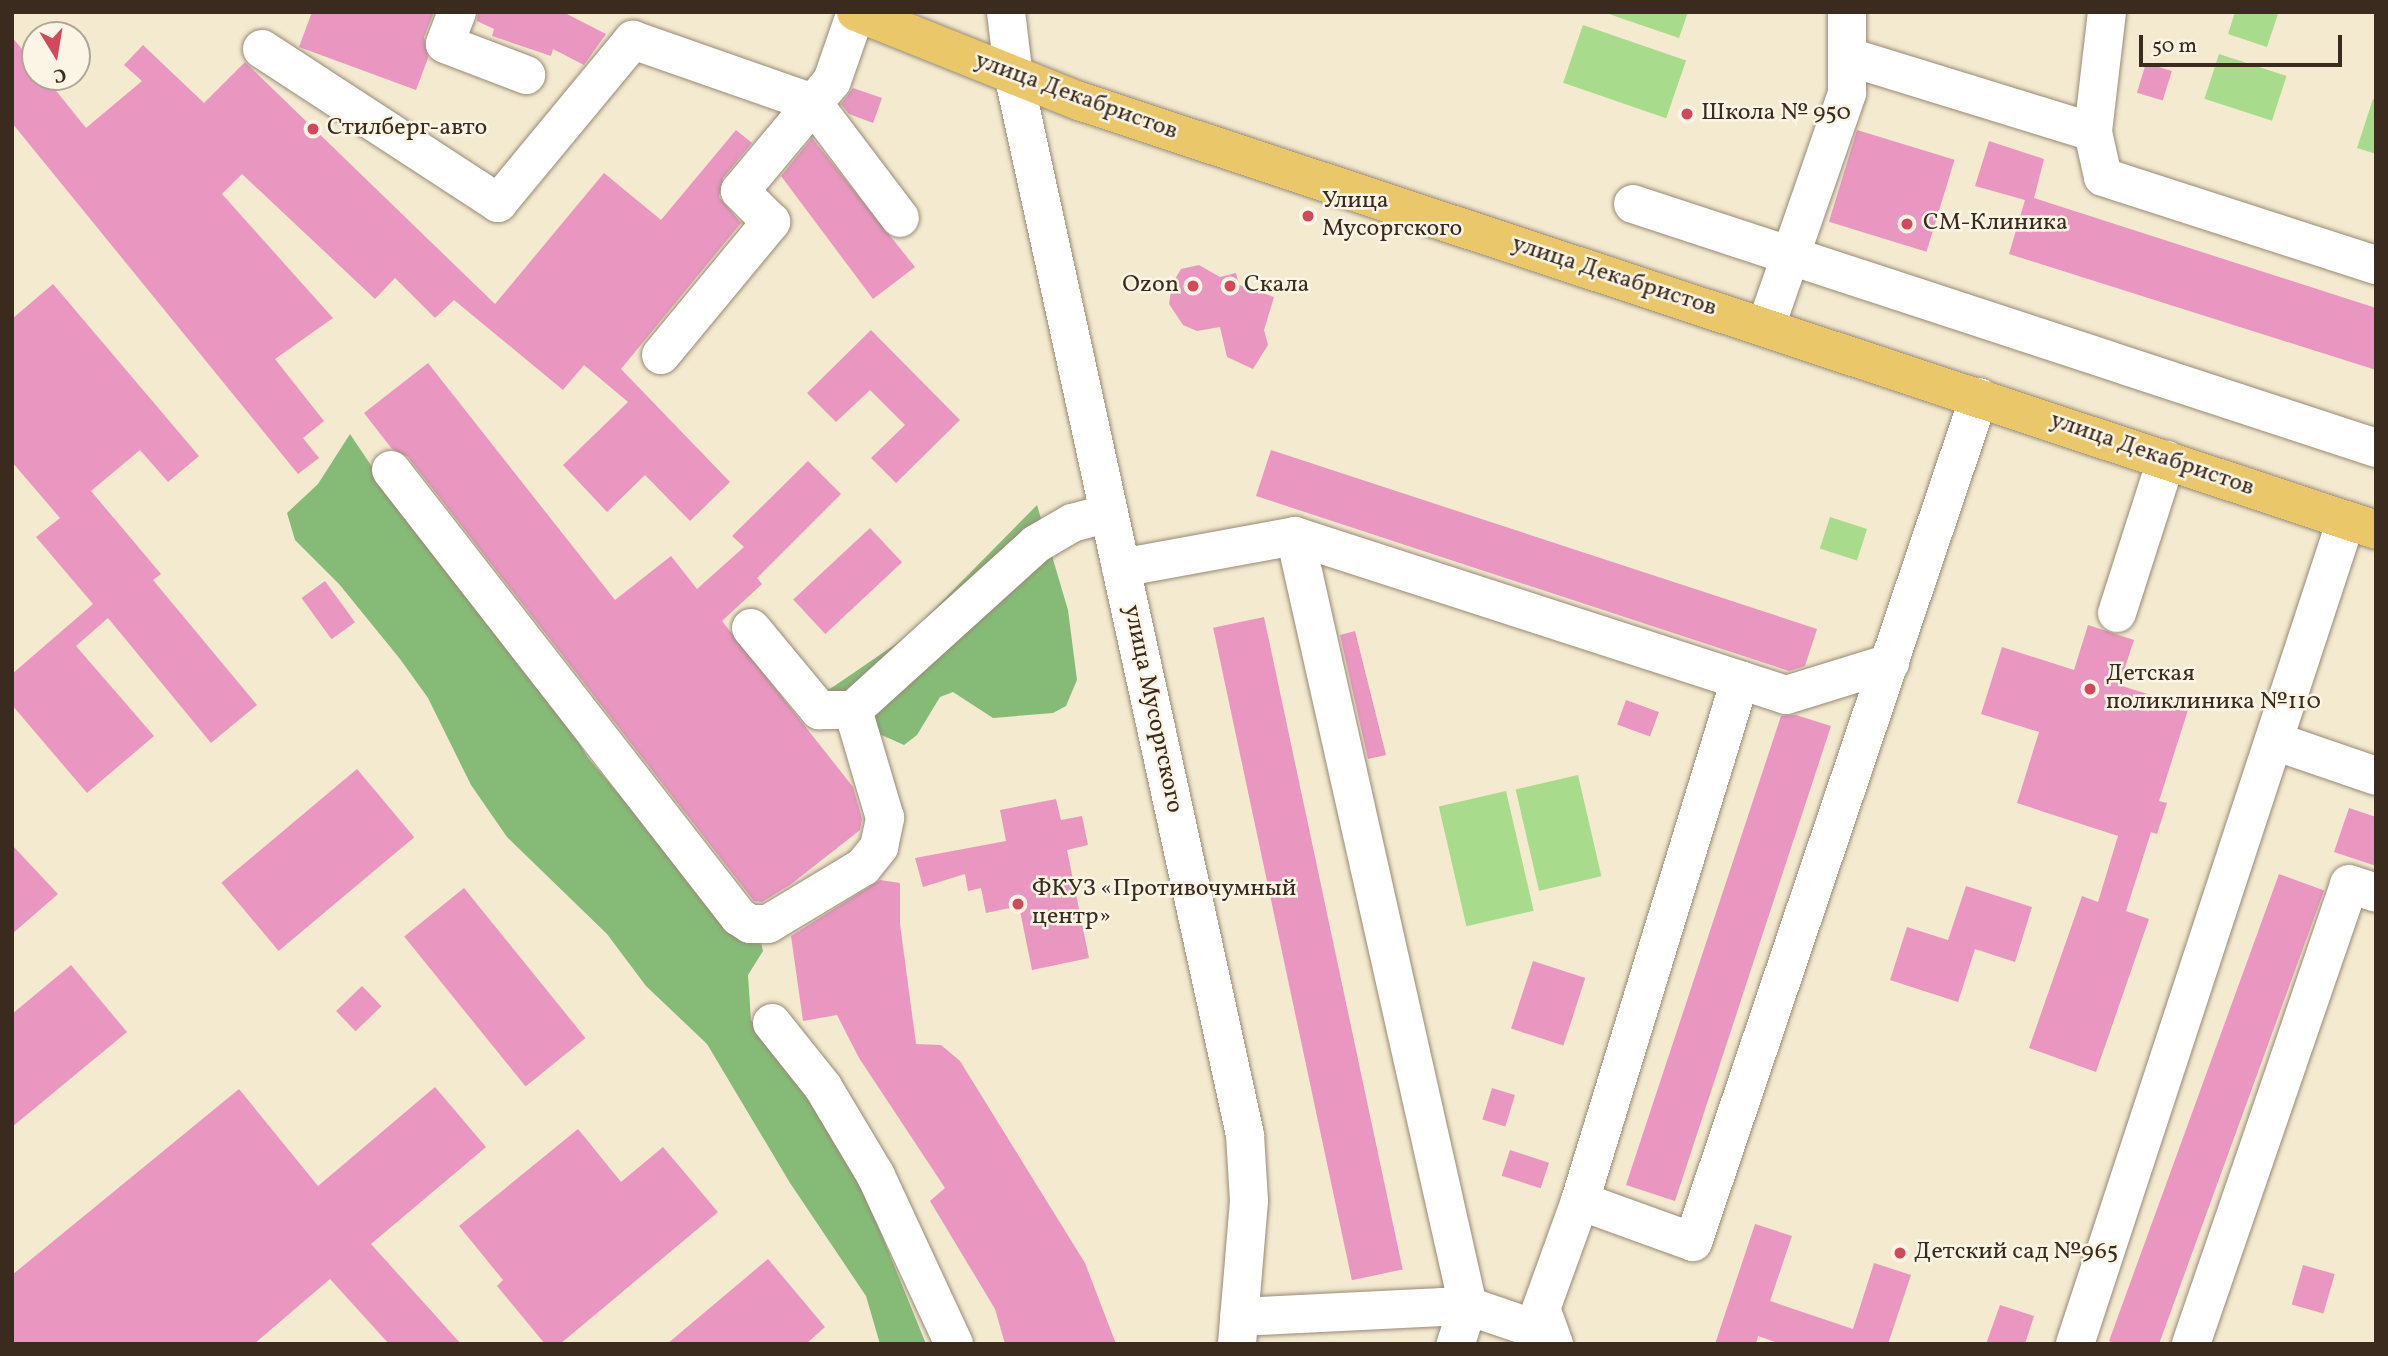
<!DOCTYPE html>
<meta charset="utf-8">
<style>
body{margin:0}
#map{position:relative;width:2388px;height:1356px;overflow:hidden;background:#f4ead0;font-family:Vollkorn,serif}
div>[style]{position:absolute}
.green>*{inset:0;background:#a8db8b;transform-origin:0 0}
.forest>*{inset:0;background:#86bb77}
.building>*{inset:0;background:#e997c0;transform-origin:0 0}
.roads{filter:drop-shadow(0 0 2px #988a77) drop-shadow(0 0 2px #988a77)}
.minor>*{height:38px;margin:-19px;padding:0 19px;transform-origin:19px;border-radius:19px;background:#fff}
.major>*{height:38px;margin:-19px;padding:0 19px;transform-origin:19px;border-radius:19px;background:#eac769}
.dots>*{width:19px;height:19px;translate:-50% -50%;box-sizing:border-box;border:4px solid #fcf5e5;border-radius:50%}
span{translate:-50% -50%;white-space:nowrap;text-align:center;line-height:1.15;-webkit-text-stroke:5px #fcf5e5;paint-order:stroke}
.street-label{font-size:24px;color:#3b2a1e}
.poi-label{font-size:24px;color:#3b2a1e}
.left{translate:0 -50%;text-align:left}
.right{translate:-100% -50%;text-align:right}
.frame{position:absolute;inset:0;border:14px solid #3b2a1e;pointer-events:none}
.north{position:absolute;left:21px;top:21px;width:70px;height:70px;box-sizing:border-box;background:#fcf5e5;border:2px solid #afa495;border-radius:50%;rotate:169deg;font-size:19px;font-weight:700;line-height:28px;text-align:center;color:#3b2a1e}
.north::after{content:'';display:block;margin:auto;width:24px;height:32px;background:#d1495b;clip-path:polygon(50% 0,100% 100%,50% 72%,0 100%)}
.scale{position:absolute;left:2139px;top:35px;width:203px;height:32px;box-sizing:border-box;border:4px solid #3b2a1e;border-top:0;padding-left:9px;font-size:21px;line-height:24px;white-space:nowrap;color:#3b2a1e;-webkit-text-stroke:5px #fcf5e5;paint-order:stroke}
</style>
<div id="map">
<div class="green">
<div style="clip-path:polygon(1603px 12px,1688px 12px,1679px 38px)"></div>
<div style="clip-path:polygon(2235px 12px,2278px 14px,2267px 47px,2228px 34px)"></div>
<div style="left:1583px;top:25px;width:109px;height:61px;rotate:19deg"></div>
<div style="left:2219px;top:54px;width:71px;height:47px;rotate:18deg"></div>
<div style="clip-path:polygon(2373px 99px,2376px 100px,2376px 154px,2357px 148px)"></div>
<div style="left:1830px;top:517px;width:39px;height:33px;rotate:18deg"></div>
<div style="left:1578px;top:775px;width:104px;height:64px;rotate:77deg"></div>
<div style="left:1506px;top:791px;width:123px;height:69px;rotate:77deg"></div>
</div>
<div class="forest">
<div style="clip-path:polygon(350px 434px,397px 504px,541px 679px,588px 758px,713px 905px,760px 938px,763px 951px,748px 975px,751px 1020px,846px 1147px,926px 1344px,880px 1344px,866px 1296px,790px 1183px,707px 1044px,646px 986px,607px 934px,507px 837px,471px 785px,428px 698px,400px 659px,339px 584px,295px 540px,287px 513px,318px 484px)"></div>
<div style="clip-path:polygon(1037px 505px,1068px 610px,1077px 680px,1066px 706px,1053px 713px,993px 718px,953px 692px,940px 697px,917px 735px,904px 745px,877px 733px,827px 691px,909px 635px)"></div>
</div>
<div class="building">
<div style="clip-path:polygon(312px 12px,434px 12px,424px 37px,428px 58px,416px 90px,299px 47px)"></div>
<div style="clip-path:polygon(478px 12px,563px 12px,606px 34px,584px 65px,553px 49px,551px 56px,492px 36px,494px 29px,477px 21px)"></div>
<div style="clip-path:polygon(12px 37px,35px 65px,35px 77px,45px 77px,86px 128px,142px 81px,124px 65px,143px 45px,204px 103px,245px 62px,495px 304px,604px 173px,661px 220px,736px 130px,752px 143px,723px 178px,719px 197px,741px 223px,621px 369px,730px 482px,690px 521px,645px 475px,607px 512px,563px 465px,628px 402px,584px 365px,563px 390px,454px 300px,435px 318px,395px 278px,375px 299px,242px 174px,222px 194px,333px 318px,275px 359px,324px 421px,303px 438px,319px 458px,298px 474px,12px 123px)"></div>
<div style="left:2146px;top:63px;width:27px;height:31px;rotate:17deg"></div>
<div style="clip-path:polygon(853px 88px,882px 98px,873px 123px,849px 114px,841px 104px)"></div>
<div style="left:1857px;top:130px;width:102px;height:96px;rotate:17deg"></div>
<div style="clip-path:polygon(812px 138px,915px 267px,873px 299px,781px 176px)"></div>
<div style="clip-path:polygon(1989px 141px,2044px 159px,2034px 198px,2376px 308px,2376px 370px,2009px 254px,2025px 200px,1975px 186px)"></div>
<div style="clip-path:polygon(1199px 265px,1220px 277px,1236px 273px,1239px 285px,1274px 297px,1264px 330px,1268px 345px,1253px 369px,1227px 357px,1220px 327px,1197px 331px,1183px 325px,1169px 304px,1172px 284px,1181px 269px)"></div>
<div style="clip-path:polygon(53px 284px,199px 456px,168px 482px,140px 450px,91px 491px,161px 574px,153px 580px,257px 705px,211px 743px,108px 618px,76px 646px,154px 736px,87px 793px,12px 705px,12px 674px,93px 604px,36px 537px,60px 518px,12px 462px,12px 319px)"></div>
<div style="clip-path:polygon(871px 330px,960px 420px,896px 483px,871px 458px,905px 425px,870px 390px,836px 422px,807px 393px)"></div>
<div style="clip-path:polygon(428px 363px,615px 600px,671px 556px,697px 589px,744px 547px,732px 536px,808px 461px,841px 494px,757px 578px,762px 584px,722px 621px,853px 787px,862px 819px,860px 830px,790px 885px,762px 902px,754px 901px,408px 457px,392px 449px,364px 413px)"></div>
<div style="clip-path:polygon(1271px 450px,1817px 629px,1805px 666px,1789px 671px,1256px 496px)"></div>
<div style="left:870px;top:528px;width:47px;height:105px;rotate:47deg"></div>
<div style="left:325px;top:581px;width:51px;height:29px;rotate:54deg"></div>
<div style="left:1264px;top:617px;width:667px;height:52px;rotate:78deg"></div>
<div style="clip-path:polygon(2088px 625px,2134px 640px,2119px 685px,2189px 707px,2159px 801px,2167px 803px,2157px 834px,2151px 832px,2126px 911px,2149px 919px,2096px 1072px,2029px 1048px,2082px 896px,2098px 902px,2118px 836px,2017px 803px,2039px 732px,1981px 714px,2002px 647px,2074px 670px)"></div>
<div style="clip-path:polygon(1355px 631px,1386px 755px,1368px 759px,1340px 635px)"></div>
<div style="left:1626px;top:700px;width:35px;height:26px;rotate:20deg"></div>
<div style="clip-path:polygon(1796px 715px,1831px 726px,1675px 1201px,1626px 1185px,1781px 716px)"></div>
<div style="left:357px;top:769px;width:89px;height:177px;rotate:50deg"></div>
<div style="clip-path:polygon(1056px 799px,1061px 820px,1082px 816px,1088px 845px,1067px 850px,1089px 958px,1032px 970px,1019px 906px,986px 913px,981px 888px,968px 891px,965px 874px,923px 887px,915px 858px,1006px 841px,1000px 810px)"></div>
<div style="clip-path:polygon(2349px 808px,2376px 817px,2376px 866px,2334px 852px)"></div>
<div style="clip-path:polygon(12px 845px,58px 894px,12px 934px)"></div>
<div style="left:2279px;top:874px;width:48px;height:497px;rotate:20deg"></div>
<div style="clip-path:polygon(880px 880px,900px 883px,900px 924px,916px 1044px,941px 1045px,960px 1061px,1085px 1263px,1116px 1344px,1005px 1344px,995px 1309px,930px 1201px,945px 1188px,859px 1058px,837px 1015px,803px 1021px,791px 936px)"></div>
<div style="clip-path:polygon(1966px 886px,2032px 907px,2015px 962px,1975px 949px,1958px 1002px,1890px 980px,1907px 927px,1948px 940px)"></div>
<div style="left:464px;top:888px;width:193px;height:77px;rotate:51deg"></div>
<div style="left:1533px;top:961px;width:55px;height:71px;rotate:18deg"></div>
<div style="clip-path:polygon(71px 965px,127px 1032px,12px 1127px,12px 1014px)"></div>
<div style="left:362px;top:986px;width:28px;height:36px;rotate:46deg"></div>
<div style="clip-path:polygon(435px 1087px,486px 1147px,371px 1244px,461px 1344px,389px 1344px,330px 1279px,254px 1344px,12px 1344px,12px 1275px,239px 1089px,318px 1186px)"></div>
<div style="left:1492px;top:1088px;width:24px;height:33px;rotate:17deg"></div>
<div style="clip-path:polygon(578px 1129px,621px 1182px,663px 1147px,718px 1212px,560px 1344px,545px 1344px,497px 1286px,503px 1280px,459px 1226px)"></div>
<div style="left:1510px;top:1150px;width:41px;height:27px;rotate:18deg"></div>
<div style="clip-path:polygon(1755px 1224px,1792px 1236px,1770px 1301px,1853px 1329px,1874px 1263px,1911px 1275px,1888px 1344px,1781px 1344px,1758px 1336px,1756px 1344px,1715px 1344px)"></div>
<div style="clip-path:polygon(768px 1259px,825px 1327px,806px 1344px,667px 1344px)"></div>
<div style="left:2303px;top:1265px;width:33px;height:41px;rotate:16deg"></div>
<div style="clip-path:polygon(2000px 1305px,2034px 1316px,2025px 1344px,1986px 1344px)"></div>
</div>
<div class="roads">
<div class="minor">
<div style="left:457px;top:12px;width:34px;rotate:111deg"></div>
<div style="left:445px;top:44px;width:87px;rotate:20.9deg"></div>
<div style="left:1006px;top:12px;width:66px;rotate:83.1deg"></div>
<div style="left:1014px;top:78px;width:1082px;rotate:77.67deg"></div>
<div style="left:1245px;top:1135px;width:66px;rotate:86.5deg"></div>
<div style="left:1249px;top:1201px;width:144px;rotate:94.8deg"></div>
<div style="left:2107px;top:12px;width:121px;rotate:96.7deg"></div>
<div style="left:2093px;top:132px;width:46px;rotate:77.5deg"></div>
<div style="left:2103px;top:177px;width:287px;rotate:17.9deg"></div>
<div style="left:262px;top:49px;width:282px;rotate:33.1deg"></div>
<div style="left:498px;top:203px;width:212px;rotate:-50.4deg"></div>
<div style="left:633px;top:40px;width:191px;rotate:19.3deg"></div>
<div style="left:813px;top:103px;width:144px;rotate:52.9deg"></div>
<div style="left:1849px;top:57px;width:255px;rotate:17.1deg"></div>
<div style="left:1633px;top:204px;width:782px;rotate:18.18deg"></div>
<div style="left:1766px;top:326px;width:247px;rotate:-70.8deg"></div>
<div style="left:1847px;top:93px;width:81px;rotate:-90deg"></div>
<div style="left:661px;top:355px;width:173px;rotate:-50.4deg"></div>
<div style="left:771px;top:222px;width:44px;rotate:-135deg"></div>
<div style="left:740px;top:191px;width:143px;rotate:-50.1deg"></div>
<div style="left:832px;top:81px;width:73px;rotate:-70.8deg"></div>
<div style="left:391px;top:470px;width:566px;rotate:52.1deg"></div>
<div style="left:739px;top:917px;width:13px;rotate:32deg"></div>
<div style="left:750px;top:924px;width:18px"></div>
<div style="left:768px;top:924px;width:111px;rotate:-31deg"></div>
<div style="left:863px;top:867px;width:26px;rotate:-51deg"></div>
<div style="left:879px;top:847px;width:30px;rotate:-78deg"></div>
<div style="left:885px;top:818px;width:113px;rotate:-106.5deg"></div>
<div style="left:853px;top:710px;width:247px;rotate:-42.2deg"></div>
<div style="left:1036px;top:544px;width:42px;rotate:-30.3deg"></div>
<div style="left:1072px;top:523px;width:38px;rotate:-15deg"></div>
<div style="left:1295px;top:536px;width:789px;rotate:77.34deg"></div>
<div style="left:1468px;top:1306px;width:40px;rotate:108deg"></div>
<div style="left:1121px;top:568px;width:177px;rotate:-10.4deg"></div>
<div style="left:1295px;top:536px;width:516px;rotate:17.94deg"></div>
<div style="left:1786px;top:695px;width:109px;rotate:-17.1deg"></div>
<div style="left:2117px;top:613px;width:161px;rotate:-72.2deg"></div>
<div style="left:751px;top:628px;width:107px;rotate:50.3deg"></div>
<div style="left:819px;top:710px;width:34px"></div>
<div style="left:2274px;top:741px;width:108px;rotate:18.9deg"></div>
<div style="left:772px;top:1023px;width:82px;rotate:51.4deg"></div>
<div style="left:823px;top:1087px;width:104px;rotate:59.2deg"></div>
<div style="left:876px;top:1176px;width:185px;rotate:65.1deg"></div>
<div style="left:1580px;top:1201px;width:120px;rotate:19.9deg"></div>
<div style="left:1693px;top:1242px;width:892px;rotate:-71.3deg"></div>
<div style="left:1239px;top:1317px;width:229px;rotate:-2.8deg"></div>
<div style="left:1468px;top:1306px;width:83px;rotate:18.9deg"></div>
<div style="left:1554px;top:1344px;width:37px;rotate:-110deg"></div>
<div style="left:1541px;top:1309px;width:115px;rotate:-70.1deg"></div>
<div style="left:1580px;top:1201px;width:545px;rotate:-72.93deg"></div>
<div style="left:2075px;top:1344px;width:867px;rotate:-71.79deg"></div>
<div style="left:2191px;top:1344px;width:486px;rotate:-71deg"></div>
<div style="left:2349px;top:884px;width:28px;rotate:18deg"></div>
</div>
<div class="major">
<div style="left:856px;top:12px;width:240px;rotate:21.8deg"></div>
<div style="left:1079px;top:101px;width:1366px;rotate:18.3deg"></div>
</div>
</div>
<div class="dots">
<div style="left:1687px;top:114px;background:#d1495b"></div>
<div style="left:313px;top:129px;background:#d1495b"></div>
<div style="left:1308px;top:216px;background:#d1495b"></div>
<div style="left:1907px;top:224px;background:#d1495b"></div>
<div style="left:1193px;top:286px;background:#d1495b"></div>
<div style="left:1230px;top:286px;background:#d1495b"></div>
<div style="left:2090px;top:689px;background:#d1495b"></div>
<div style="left:1018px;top:904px;background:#d1495b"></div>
<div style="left:1900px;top:1253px;background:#d1495b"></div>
</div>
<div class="street-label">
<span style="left:1076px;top:97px;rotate:20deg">улица Декабристов</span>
<span style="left:1614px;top:277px;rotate:18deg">улица Декабристов</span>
<span style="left:2152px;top:455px;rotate:19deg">улица Декабристов</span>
<span style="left:1152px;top:709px;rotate:78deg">улица Мусоргского</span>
</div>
<div class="poi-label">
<span class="left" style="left:1701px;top:114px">Школа № 950</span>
<span class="left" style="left:327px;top:129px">Стилберг-авто</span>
<span class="left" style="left:1322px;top:216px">Улица<br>Мусоргского</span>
<span class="left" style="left:1923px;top:224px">СМ-Клиника</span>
<span class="right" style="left:1179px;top:286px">Ozon</span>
<span class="left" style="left:1244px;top:286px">Скала</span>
<span class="left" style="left:2106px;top:689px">Детская<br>поликлиника №110</span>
<span class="left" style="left:1032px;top:904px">ФКУЗ «Противочумный<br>центр»</span>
<span class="left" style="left:1914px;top:1253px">Детский сад №965</span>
</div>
<div class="frame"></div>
<div class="north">С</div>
<div class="scale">50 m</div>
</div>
